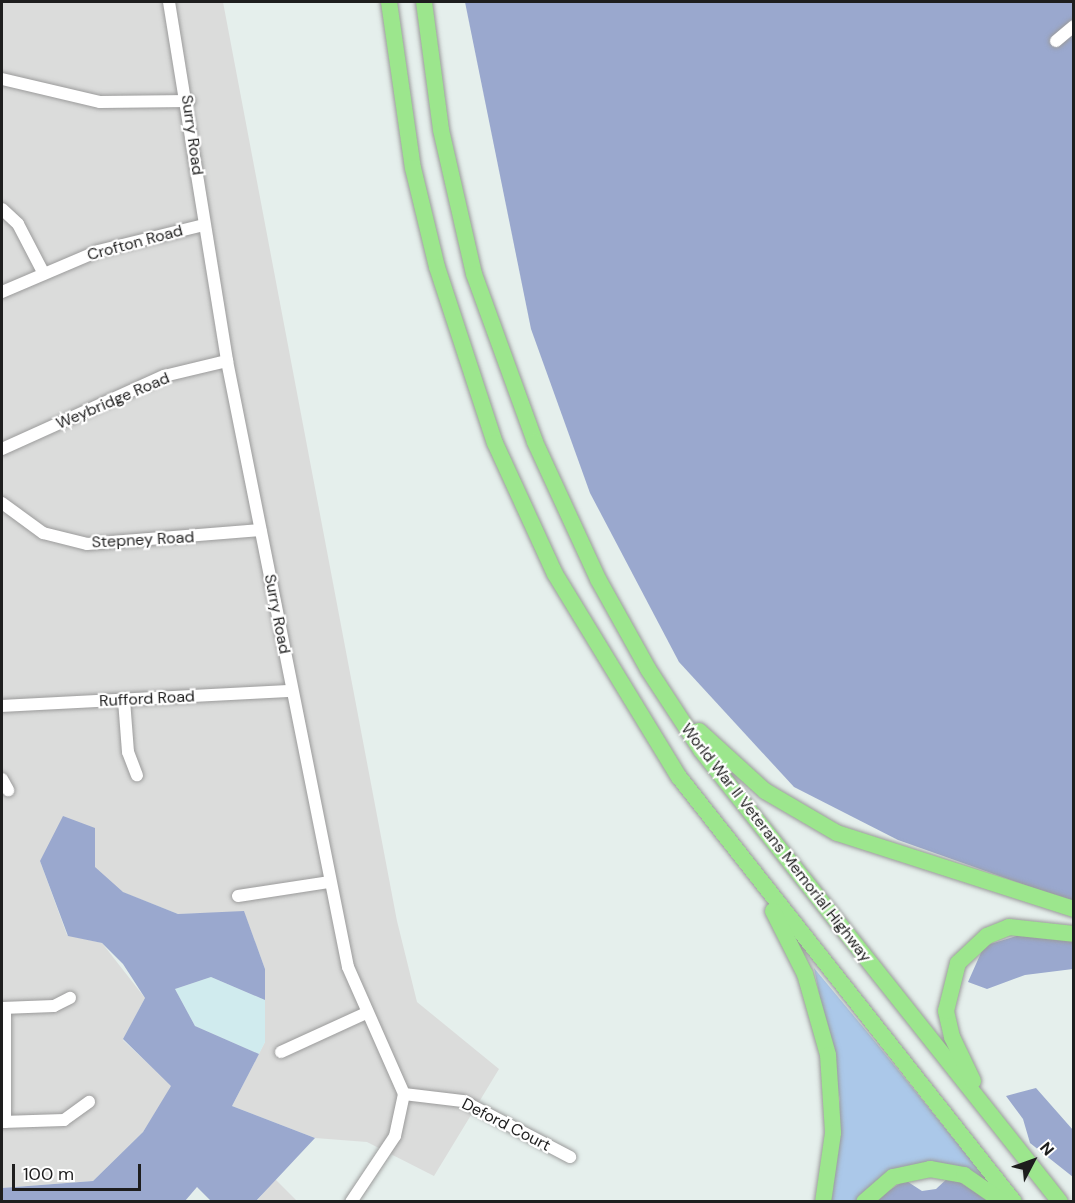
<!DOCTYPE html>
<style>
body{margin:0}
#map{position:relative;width:1075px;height:1203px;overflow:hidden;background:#e5efec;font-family:"DM Sans",sans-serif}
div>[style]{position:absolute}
.residential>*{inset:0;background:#dbdcdb}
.farmland>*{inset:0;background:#d0ebee}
.grass>*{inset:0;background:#abc8e9}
.forest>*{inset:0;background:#9aa8ce}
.roads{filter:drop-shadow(0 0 2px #9b9b9b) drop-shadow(0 0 2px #9b9b9b)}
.minor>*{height:12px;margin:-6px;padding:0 6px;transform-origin:6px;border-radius:6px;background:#fff}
.highway>*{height:16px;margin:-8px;padding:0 8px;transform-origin:8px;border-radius:8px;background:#9ce68d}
span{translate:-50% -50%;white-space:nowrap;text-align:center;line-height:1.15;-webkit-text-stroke:4.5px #fff;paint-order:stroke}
.street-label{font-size:16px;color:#1e1e1e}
.frame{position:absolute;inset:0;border:3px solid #1e1e1e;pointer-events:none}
.north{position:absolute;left:1003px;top:1131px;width:60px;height:60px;-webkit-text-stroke:4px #fff;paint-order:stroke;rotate:49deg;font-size:16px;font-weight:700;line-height:24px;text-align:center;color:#1e1e1e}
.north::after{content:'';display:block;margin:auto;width:21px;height:27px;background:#1e1e1e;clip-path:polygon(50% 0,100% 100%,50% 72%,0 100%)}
.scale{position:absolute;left:12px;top:1164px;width:129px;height:27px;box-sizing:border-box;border:3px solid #1e1e1e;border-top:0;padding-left:8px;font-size:18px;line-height:21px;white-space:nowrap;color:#1e1e1e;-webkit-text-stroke:4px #fff;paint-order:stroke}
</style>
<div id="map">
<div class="residential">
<div style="clip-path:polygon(2px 2px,223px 2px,397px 921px,417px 1002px,499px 1069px,434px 1176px,367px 1142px,315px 1138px,232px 1106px,265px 1042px,265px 969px,244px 912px,178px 914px,122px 892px,95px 868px,40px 861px,67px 935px,102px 943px,145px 998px,123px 1040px,172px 1086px,143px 1132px,93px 1181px,2px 1188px)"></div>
<div style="clip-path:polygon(275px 1179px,297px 1201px,256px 1202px)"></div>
</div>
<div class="farmland">
<div style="clip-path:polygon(211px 977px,265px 1000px,265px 1042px,259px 1054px,195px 1026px,175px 989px)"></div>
</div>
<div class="grass">
<div style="clip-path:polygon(814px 968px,873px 1039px,990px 1184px,938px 1163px,855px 1201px,829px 1201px,840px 1099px)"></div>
</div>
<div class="forest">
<div style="clip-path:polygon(465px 2px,1073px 2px,1073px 902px,898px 840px,794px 787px,679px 662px,590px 493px,531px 329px)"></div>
<div style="clip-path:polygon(63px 816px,95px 828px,95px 867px,123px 892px,178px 914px,244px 911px,265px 969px,265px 1000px,211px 977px,175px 989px,195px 1026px,259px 1054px,232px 1106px,315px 1138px,256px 1201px,211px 1201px,197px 1187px,185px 1201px,2px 1201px,2px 1188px,93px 1181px,143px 1132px,171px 1086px,123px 1039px,145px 998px,123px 964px,102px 943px,68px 936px,40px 861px)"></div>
<div style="clip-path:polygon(1023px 934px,1073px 940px,1073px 969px,1025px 975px,987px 989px,968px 982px,984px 946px)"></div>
<div style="clip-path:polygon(1036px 1088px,1073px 1130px,1073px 1177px,1030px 1143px,1023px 1119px,1006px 1096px)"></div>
<div style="clip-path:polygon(950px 1176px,991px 1202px,872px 1202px,905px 1180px,922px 1191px,936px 1189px)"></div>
</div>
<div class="roads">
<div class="minor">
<div style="left:169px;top:2px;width:364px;rotate:80.8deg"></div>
<div style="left:227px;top:361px;width:618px;rotate:78.71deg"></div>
<div style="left:348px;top:967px;width:139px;rotate:66.2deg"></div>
<div style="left:404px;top:1094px;width:43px;rotate:102.1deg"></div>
<div style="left:395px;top:1136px;width:79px;rotate:123.7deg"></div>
<div style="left:1056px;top:41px;width:23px;rotate:-40deg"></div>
<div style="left:2px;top:79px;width:101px;rotate:13.2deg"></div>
<div style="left:100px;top:102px;width:89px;rotate:-0.6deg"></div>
<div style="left:2px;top:209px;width:22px;rotate:43deg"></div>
<div style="left:18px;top:224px;width:56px;rotate:62.5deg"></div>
<div style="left:2px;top:292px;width:104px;rotate:-23.1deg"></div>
<div style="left:98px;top:251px;width:109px;rotate:-13.8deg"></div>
<div style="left:2px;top:449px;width:178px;rotate:-24.3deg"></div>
<div style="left:164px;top:376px;width:65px;rotate:-13.4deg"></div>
<div style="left:2px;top:503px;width:51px;rotate:36.2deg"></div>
<div style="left:43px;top:533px;width:45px;rotate:14deg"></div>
<div style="left:87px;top:544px;width:174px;rotate:-4.6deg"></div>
<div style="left:124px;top:700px;width:52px;rotate:85.6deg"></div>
<div style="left:128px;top:752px;width:25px;rotate:69deg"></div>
<div style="left:2px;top:706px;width:290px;rotate:-3deg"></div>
<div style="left:2px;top:779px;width:13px;rotate:61deg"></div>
<div style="left:238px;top:896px;width:93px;rotate:-8.7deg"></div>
<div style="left:2px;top:1008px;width:52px;rotate:-2.2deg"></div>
<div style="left:54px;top:1006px;width:18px;rotate:-27deg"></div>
<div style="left:281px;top:1052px;width:94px;rotate:-24.6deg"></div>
<div style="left:404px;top:1094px;width:59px;rotate:6.8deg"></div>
<div style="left:463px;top:1101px;width:121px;rotate:27.6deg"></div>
<div style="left:2px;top:1122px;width:62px;rotate:-1.8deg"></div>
<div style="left:64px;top:1120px;width:31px;rotate:-36deg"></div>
<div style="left:5px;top:1122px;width:114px;rotate:-90deg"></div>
</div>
<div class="highway">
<div style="left:389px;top:2px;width:168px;rotate:81.8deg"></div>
<div style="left:413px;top:168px;width:102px;rotate:76.4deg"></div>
<div style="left:437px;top:267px;width:185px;rotate:71.8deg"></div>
<div style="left:495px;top:443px;width:144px;rotate:65.4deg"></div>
<div style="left:555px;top:574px;width:238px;rotate:58.6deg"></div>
<div style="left:679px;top:777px;width:541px;rotate:51.75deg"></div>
<div style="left:424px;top:2px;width:129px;rotate:82.4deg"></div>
<div style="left:441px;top:130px;width:148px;rotate:77.1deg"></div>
<div style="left:474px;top:274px;width:179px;rotate:70deg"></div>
<div style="left:535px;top:442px;width:151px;rotate:65.3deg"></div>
<div style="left:598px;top:579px;width:103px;rotate:60.9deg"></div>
<div style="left:648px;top:669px;width:97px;rotate:56.8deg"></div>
<div style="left:701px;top:750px;width:577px;rotate:51.54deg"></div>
<div style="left:699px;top:731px;width:89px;rotate:42.3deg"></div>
<div style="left:765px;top:791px;width:83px;rotate:30.3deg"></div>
<div style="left:837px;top:833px;width:249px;rotate:17.8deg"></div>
<div style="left:773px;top:911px;width:71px;rotate:63.1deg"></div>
<div style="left:805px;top:974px;width:84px;rotate:74.1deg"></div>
<div style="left:828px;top:1055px;width:78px;rotate:86.3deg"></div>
<div style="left:833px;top:1133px;width:70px;rotate:98.2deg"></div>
<div style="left:973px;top:1081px;width:49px;rotate:-115.5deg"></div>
<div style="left:952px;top:1037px;width:27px;rotate:-103deg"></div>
<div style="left:946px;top:1011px;width:49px;rotate:-76deg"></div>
<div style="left:958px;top:963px;width:40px;rotate:-43deg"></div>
<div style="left:987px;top:936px;width:24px;rotate:-22deg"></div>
<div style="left:1009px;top:927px;width:65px;rotate:6.1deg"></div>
<div style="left:864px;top:1202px;width:38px;rotate:-41deg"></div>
<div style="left:893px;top:1177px;width:38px;rotate:-12deg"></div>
<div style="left:930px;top:1169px;width:35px;rotate:10deg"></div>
<div style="left:964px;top:1175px;width:47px;rotate:34.7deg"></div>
</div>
</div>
<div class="street-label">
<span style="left:192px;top:135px;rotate:82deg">Surry Road</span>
<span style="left:135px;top:243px;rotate:-15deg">Crofton Road</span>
<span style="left:113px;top:401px;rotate:-23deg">Weybridge Road</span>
<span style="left:143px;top:540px;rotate:-3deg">Stepney Road</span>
<span style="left:277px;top:614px;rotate:79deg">Surry Road</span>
<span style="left:147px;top:699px;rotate:-3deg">Rufford Road</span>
<span style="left:776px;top:843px;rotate:52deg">World War II Veterans Memorial Highway</span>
<span style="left:506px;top:1125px;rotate:27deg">Deford Court</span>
</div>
<div class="frame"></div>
<div class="north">N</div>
<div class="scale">100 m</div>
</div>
